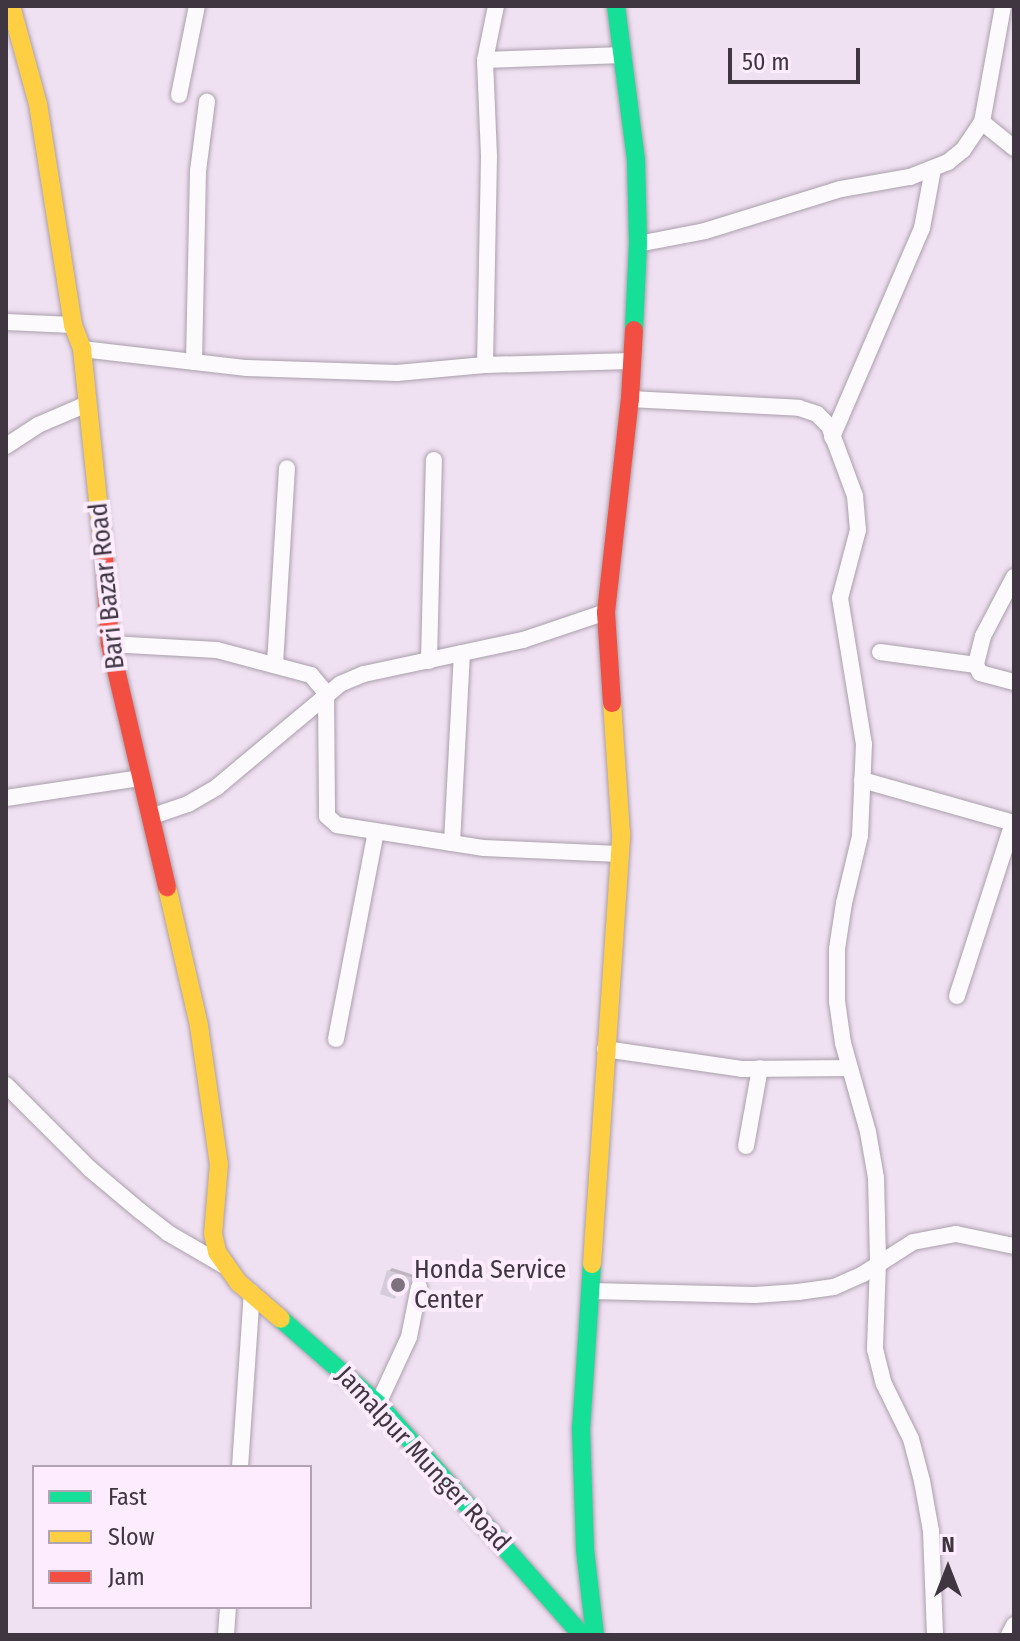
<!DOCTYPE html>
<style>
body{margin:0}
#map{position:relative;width:1020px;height:1641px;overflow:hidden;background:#f0e1f2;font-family:"Fira Sans Condensed",sans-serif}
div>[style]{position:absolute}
.shadow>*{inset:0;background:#0003}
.building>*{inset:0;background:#d4ccdb}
.roads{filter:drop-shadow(0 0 2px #aa9fac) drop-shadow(0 0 2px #aa9fac)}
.street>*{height:16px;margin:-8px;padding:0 8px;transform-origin:8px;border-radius:8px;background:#fdfafd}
.fast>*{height:18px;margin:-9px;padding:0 9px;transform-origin:9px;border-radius:9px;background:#16e098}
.slow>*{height:18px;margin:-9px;padding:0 9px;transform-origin:9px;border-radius:9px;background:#ffcf43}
.jam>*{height:18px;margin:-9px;padding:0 9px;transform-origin:9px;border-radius:9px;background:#f24e42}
.dots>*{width:22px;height:22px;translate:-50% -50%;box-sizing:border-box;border:4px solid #fcecfe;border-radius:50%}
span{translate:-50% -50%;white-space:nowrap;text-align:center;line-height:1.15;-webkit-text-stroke:8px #fcecfe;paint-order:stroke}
.street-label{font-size:26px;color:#403642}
.poi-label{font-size:26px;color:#403642}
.left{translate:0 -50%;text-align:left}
.frame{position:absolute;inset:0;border:8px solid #403642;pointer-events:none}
.legend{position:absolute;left:32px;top:1465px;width:280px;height:144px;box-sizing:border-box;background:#fcecfe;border:2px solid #b1a3b3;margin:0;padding:10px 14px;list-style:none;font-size:24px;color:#403642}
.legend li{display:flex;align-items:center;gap:16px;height:40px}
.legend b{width:40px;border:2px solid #b1a3b3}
.north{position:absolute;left:908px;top:1529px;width:80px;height:80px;-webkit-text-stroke:6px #fcecfe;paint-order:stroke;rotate:0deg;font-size:22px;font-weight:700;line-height:32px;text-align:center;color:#403642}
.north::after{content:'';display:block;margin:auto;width:28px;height:36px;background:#403642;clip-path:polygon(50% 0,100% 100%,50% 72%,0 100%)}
.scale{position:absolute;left:728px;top:48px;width:132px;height:36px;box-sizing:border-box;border:4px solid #403642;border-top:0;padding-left:10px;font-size:24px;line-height:28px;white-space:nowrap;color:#403642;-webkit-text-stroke:6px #fcecfe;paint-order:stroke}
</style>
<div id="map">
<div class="shadow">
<div style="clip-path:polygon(392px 1268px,414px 1275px,409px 1287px,400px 1289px,395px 1297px,389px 1271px)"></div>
</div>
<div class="building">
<div style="clip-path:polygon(387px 1270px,413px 1278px,407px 1292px,399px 1290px,395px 1299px,380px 1294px)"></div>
</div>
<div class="roads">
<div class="street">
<div style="left:485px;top:60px;width:137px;rotate:-2.1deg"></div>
<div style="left:179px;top:95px;width:91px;rotate:-78.6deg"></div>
<div style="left:982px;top:122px;width:41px;rotate:39.1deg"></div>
<div style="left:638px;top:244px;width:68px;rotate:-11deg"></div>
<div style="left:705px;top:231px;width:142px;rotate:-17.2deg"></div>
<div style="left:841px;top:189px;width:70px;rotate:-9.9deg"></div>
<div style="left:910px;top:177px;width:41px;rotate:-21.5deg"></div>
<div style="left:948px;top:162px;width:19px;rotate:-39deg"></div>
<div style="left:963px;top:150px;width:34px;rotate:-56deg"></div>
<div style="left:982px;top:122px;width:118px;rotate:-79.7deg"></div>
<div style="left:6px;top:322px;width:67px;rotate:2.6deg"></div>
<div style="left:82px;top:349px;width:166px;rotate:6.6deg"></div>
<div style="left:247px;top:368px;width:150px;rotate:1.9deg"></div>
<div style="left:397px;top:373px;width:88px;rotate:-5.2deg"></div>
<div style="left:485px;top:365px;width:147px;rotate:-1.6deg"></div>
<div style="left:194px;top:362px;width:191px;rotate:-88.8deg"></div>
<div style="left:198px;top:171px;width:70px;rotate:-82.6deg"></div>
<div style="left:485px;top:365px;width:209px;rotate:-88.9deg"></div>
<div style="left:489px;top:156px;width:96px;rotate:-92.4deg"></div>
<div style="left:485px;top:60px;width:55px;rotate:-78.5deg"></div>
<div style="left:630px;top:399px;width:169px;rotate:3deg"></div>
<div style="left:799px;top:408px;width:19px;rotate:18deg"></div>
<div style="left:817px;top:414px;width:17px;rotate:45deg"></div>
<div style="left:829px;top:426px;width:75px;rotate:69.6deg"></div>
<div style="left:855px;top:496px;width:34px;rotate:85deg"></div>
<div style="left:858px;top:530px;width:70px;rotate:104.8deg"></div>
<div style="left:840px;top:598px;width:148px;rotate:80.7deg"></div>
<div style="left:864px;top:744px;width:92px;rotate:92.5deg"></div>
<div style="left:860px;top:836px;width:69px;rotate:103.4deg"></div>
<div style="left:844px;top:903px;width:47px;rotate:98.7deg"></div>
<div style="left:837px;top:949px;width:52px;rotate:90deg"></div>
<div style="left:837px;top:1001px;width:42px;rotate:81.9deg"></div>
<div style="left:843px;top:1043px;width:92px;rotate:74.3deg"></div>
<div style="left:868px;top:1132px;width:47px;rotate:80.1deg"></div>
<div style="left:876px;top:1178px;width:84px;rotate:88.6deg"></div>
<div style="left:878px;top:1262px;width:87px;rotate:92deg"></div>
<div style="left:875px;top:1349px;width:36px;rotate:76deg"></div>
<div style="left:884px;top:1384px;width:61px;rotate:63.9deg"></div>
<div style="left:911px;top:1439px;width:43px;rotate:75.3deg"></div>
<div style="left:922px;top:1481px;width:51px;rotate:79.8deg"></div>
<div style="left:931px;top:1531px;width:104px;rotate:87.8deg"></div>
<div style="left:832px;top:437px;width:228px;rotate:-66.7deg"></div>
<div style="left:922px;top:228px;width:60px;rotate:-79.4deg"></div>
<div style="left:6px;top:446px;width:38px;rotate:-33deg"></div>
<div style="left:38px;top:425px;width:53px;rotate:-23.2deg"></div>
<div style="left:1014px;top:577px;width:67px;rotate:117.7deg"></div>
<div style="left:983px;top:636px;width:30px;rotate:104deg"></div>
<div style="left:976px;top:665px;width:9px;rotate:63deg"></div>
<div style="left:980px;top:673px;width:35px;rotate:15deg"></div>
<div style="left:110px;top:644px;width:107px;rotate:3.2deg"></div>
<div style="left:217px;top:650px;width:97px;rotate:14.9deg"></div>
<div style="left:311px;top:675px;width:23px;rotate:50deg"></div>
<div style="left:326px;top:693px;width:123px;rotate:89.5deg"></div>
<div style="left:327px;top:816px;width:13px;rotate:42deg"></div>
<div style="left:337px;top:825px;width:149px;rotate:8.9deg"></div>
<div style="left:484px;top:848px;width:135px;rotate:2.5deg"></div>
<div style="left:880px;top:652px;width:97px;rotate:7.7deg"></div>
<div style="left:429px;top:661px;width:201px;rotate:-88.6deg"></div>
<div style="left:275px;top:664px;width:196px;rotate:-86.5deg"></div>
<div style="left:862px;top:780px;width:158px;rotate:15.8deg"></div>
<div style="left:6px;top:798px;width:135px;rotate:-8.5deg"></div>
<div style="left:153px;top:816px;width:37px;rotate:-19deg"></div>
<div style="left:188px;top:804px;width:34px;rotate:-30deg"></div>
<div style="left:217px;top:787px;width:160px;rotate:-39.9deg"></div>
<div style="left:340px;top:684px;width:26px;rotate:-23deg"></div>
<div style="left:364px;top:674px;width:163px;rotate:-12.1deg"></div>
<div style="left:523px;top:640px;width:88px;rotate:-18.6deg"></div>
<div style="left:452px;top:843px;width:190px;rotate:-87deg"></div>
<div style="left:957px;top:996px;width:182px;rotate:-72.1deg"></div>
<div style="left:336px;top:1039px;width:211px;rotate:-79.1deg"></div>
<div style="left:605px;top:1049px;width:138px;rotate:8.3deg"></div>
<div style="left:742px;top:1069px;width:107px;rotate:-0.5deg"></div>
<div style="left:6px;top:1085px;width:119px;rotate:45deg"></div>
<div style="left:90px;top:1169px;width:65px;rotate:40deg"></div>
<div style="left:140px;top:1211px;width:36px;rotate:38deg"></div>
<div style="left:168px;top:1233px;width:64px;rotate:30.2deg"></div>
<div style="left:746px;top:1146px;width:79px;rotate:-79.8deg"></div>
<div style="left:591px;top:1291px;width:164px;rotate:1.4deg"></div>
<div style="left:755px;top:1295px;width:43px;rotate:-4deg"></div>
<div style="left:798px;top:1292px;width:36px;rotate:-8deg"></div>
<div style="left:834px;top:1287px;width:32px;rotate:-24deg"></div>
<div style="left:863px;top:1274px;width:59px;rotate:-32.6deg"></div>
<div style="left:913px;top:1242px;width:44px;rotate:-10.5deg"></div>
<div style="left:956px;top:1234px;width:59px;rotate:11.7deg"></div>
<div style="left:378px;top:1404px;width:74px;rotate:-65.2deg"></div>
<div style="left:409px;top:1337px;width:51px;rotate:-78.7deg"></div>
<div style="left:240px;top:1467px;width:175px;rotate:-86.1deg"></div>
<div style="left:226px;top:1635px;width:28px;rotate:-86deg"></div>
<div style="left:1009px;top:1635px;width:11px;rotate:-63deg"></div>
</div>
<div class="fast">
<div style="left:616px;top:6px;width:155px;rotate:82.6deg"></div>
<div style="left:636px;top:160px;width:84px;rotate:88.6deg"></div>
<div style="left:638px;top:244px;width:86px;rotate:92.7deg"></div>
<div style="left:592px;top:1264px;width:164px;rotate:93.8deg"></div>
<div style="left:581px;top:1428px;width:122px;rotate:88.1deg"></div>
<div style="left:585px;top:1550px;width:86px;rotate:83.3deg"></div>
<div style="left:281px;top:1319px;width:129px;rotate:41.2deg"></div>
<div style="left:378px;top:1404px;width:308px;rotate:48.6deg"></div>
</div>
<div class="slow">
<div style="left:11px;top:6px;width:102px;rotate:74.6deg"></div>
<div style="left:38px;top:104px;width:224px;rotate:81deg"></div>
<div style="left:73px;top:325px;width:26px;rotate:69deg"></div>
<div style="left:82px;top:349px;width:209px;rotate:84deg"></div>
<div style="left:167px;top:887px;width:143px;rotate:77deg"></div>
<div style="left:199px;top:1026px;width:139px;rotate:81.8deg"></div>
<div style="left:219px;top:1164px;width:70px;rotate:94.9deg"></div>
<div style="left:213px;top:1234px;width:18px;rotate:77deg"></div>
<div style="left:217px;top:1252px;width:38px;rotate:55deg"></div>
<div style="left:239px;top:1283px;width:55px;rotate:40.6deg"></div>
<div style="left:592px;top:1264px;width:431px;rotate:-86.1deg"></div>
<div style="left:621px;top:834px;width:131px;rotate:-93.9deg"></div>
</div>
<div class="jam">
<div style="left:104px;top:557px;width:87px;rotate:86.1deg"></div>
<div style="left:110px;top:644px;width:250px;rotate:76.8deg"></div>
<div style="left:612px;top:703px;width:91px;rotate:-93.8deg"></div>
<div style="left:606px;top:612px;width:214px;rotate:-83.6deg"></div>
<div style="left:630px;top:399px;width:69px;rotate:-86.7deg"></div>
</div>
</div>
<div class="dots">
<div style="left:398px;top:1285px;background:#7e7280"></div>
</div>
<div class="street-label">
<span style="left:107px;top:586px;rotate:-96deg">Bari Bazar Road</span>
<span style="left:423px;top:1459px;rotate:47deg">Jamalpur Munger Road</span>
</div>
<div class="poi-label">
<span class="left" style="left:414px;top:1285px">Honda Service<br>Center</span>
</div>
<div class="frame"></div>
<ul class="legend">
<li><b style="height:10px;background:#16e098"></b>Fast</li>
<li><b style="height:10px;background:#ffcf43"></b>Slow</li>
<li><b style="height:10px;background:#f24e42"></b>Jam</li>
</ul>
<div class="north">N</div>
<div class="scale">50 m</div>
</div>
